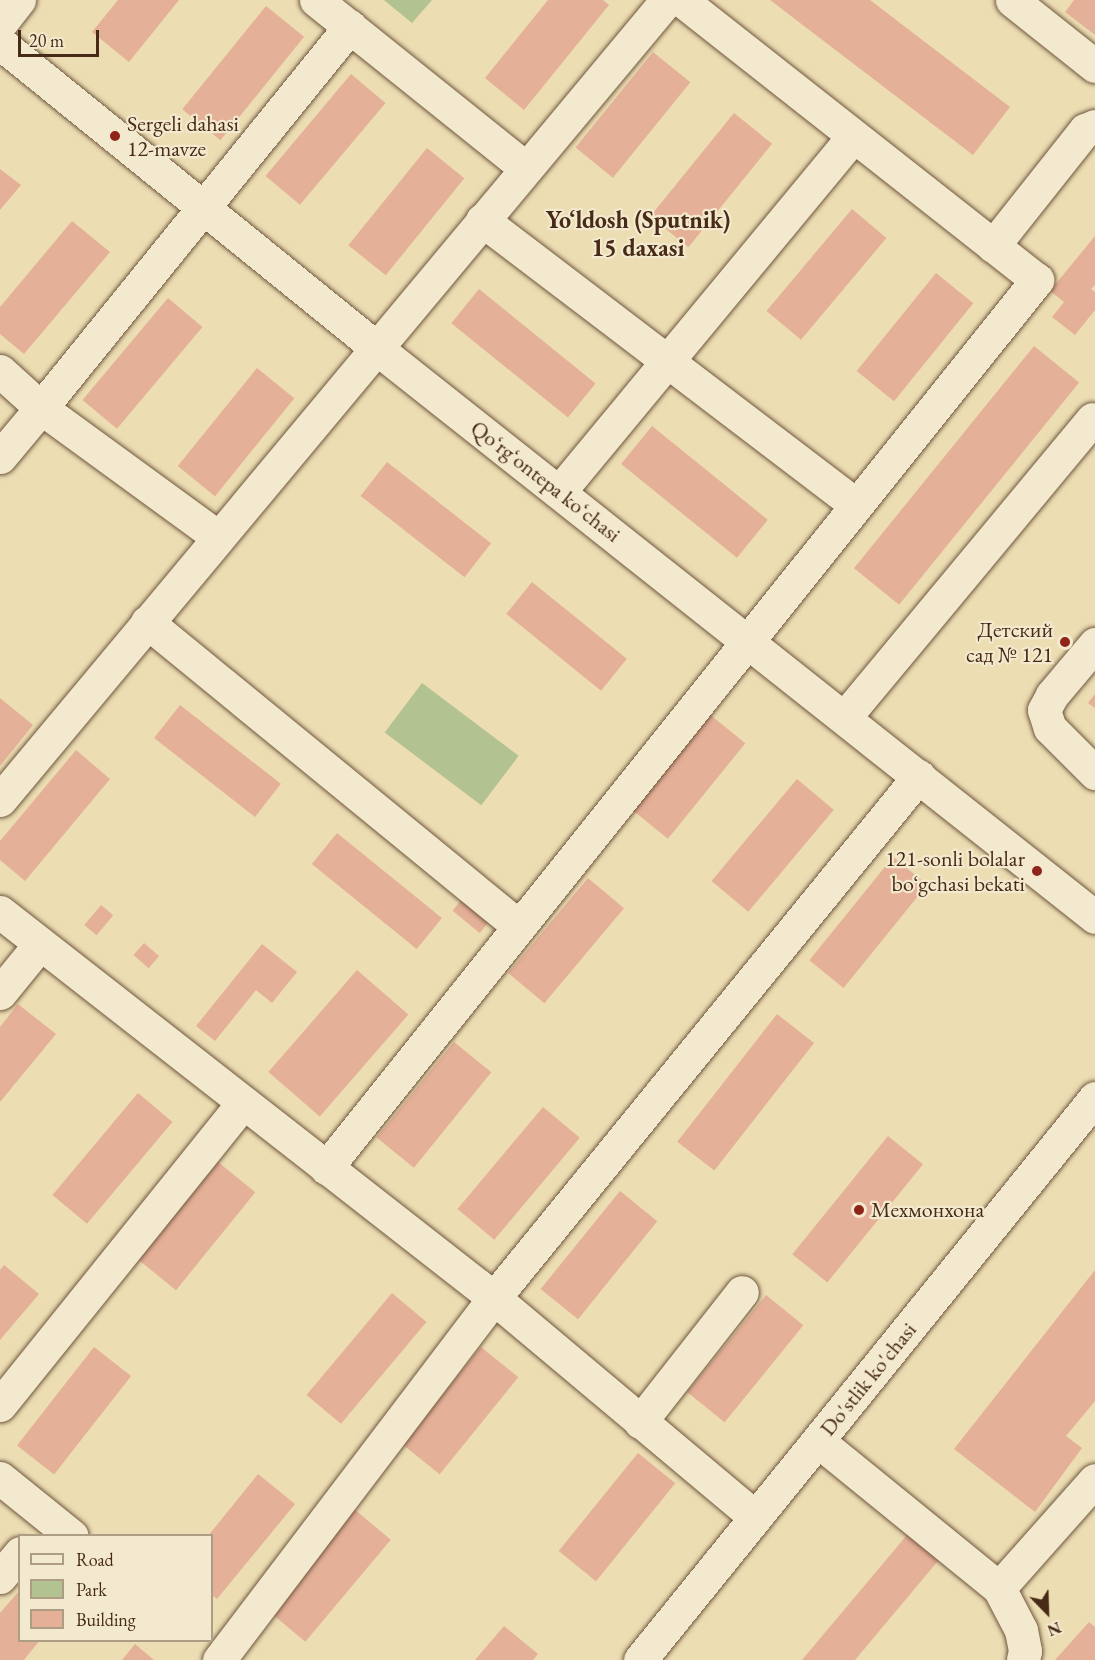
<!DOCTYPE html>
<meta charset="utf-8">
<style>
body{margin:0}
#map{position:relative;width:1095px;height:1660px;overflow:hidden;background:#ecddb3;font-family:"EB Garamond",serif}
div>[style]{position:absolute}
.green>*{inset:0;background:#b2c291;transform-origin:0 0}
.building>*{inset:0;background:#e5b098;transform-origin:0 0}
.roads{filter:drop-shadow(0 0 2px #70573e) drop-shadow(0 0 2px #70573e)}
.minor>*{height:33px;margin:-16.5px;padding:0 16.5px;transform-origin:16.5px;border-radius:16.5px;background:#f3e9ce}
.dots>*{width:16px;height:16px;translate:-50% -50%;box-sizing:border-box;border:3px solid #f3e9ce;border-radius:50%}
span{translate:-50% -50%;white-space:nowrap;text-align:center;line-height:1.15;-webkit-text-stroke:4.5px #f3e9ce;paint-order:stroke}
.poi-label{font-size:22px;color:#472a17}
.left{translate:0 -50%;text-align:left}
.right{translate:-100% -50%;text-align:right}
.street-label{font-size:22px;color:#472a17}
.neighbourhood-label{font-size:24px;color:#472a17;font-weight:700}
.legend{position:absolute;left:18px;top:1534px;width:195px;height:108px;box-sizing:border-box;background:#f3e9ce;border:2px solid #ae9d85;margin:0;padding:8px 10px;list-style:none;font-size:18px;color:#472a17}
.legend li{display:flex;align-items:center;gap:12px;height:30px}
.legend b{width:30px;border:2px solid #ae9d85}
.north{position:absolute;left:1017px;top:1582px;width:60px;height:60px;-webkit-text-stroke:4px #f3e9ce;paint-order:stroke;rotate:157deg;font-size:16px;font-weight:700;line-height:24px;text-align:center;color:#472a17}
.north::after{content:'';display:block;margin:auto;width:21px;height:27px;background:#472a17;clip-path:polygon(50% 0,100% 100%,50% 72%,0 100%)}
.scale{position:absolute;left:18px;top:30px;width:81px;height:27px;box-sizing:border-box;border:3px solid #472a17;border-top:0;padding-left:8px;font-size:18px;line-height:21px;white-space:nowrap;color:#472a17;-webkit-text-stroke:4px #f3e9ce;paint-order:stroke}
</style>
<div id="map">
<div class="green">
<div style="clip-path:polygon(384px 0,432px 0,412px 23px)"></div>
<div style="left:422px;top:683px;width:121px;height:62px;rotate:37deg"></div>
</div>
<div class="building">
<div style="clip-path:polygon(118px 0,179px 0,129px 62px,92px 32px)"></div>
<div style="clip-path:polygon(548px 0,603px 0,609px 5px,524px 110px,485px 78px)"></div>
<div style="clip-path:polygon(770px 0,870px 0,1010px 107px,973px 155px)"></div>
<div style="clip-path:polygon(1074px 0,1095px 0,1095px 35px,1065px 12px)"></div>
<div style="left:266px;top:6px;width:49px;height:133px;rotate:39deg"></div>
<div style="left:653px;top:52px;width:48px;height:123px;rotate:39deg"></div>
<div style="left:351px;top:74px;width:45px;height:133px;rotate:40deg"></div>
<div style="left:734px;top:113px;width:49px;height:133px;rotate:39deg"></div>
<div style="left:427px;top:148px;width:48px;height:125px;rotate:39deg"></div>
<div style="clip-path:polygon(0 169px,21px 185px,0 210px)"></div>
<div style="left:852px;top:209px;width:45px;height:133px;rotate:40deg"></div>
<div style="clip-path:polygon(72px 221px,110px 252px,24px 354px,0 334px,0 307px)"></div>
<div style="clip-path:polygon(1095px 236px,1095px 285px,1091px 289px,1095px 292px,1095px 310px,1075px 335px,1052px 317px,1064px 302px,1050px 291px)"></div>
<div style="left:936px;top:273px;width:48px;height:126px;rotate:39deg"></div>
<div style="left:479px;top:289px;width:150px;height:44px;rotate:39deg"></div>
<div style="left:168px;top:298px;width:45px;height:133px;rotate:40deg"></div>
<div style="left:1034px;top:346px;width:58px;height:286px;rotate:39deg"></div>
<div style="left:257px;top:368px;width:48px;height:126px;rotate:39deg"></div>
<div style="left:652px;top:426px;width:149px;height:49px;rotate:39deg"></div>
<div style="left:387px;top:462px;width:132px;height:43px;rotate:38deg"></div>
<div style="left:532px;top:582px;width:122px;height:41px;rotate:39deg"></div>
<div style="clip-path:polygon(1095px 694px,1095px 708px,1088px 703px)"></div>
<div style="clip-path:polygon(0 698px,33px 725px,0 766px)"></div>
<div style="left:180px;top:705px;width:128px;height:42px;rotate:38deg"></div>
<div style="left:708px;top:713px;width:48px;height:123px;rotate:39deg"></div>
<div style="clip-path:polygon(76px 750px,110px 779px,25px 881px,0 860px,0 841px)"></div>
<div style="left:797px;top:779px;width:48px;height:133px;rotate:40deg"></div>
<div style="left:337px;top:833px;width:135px;height:40px;rotate:39deg"></div>
<div style="left:893px;top:857px;width:44px;height:133px;rotate:39deg"></div>
<div style="left:588px;top:878px;width:47px;height:124px;rotate:40deg"></div>
<div style="left:467px;top:893px;width:35px;height:23px;rotate:39deg"></div>
<div style="left:101px;top:905px;width:16px;height:26px;rotate:40deg"></div>
<div style="left:144px;top:943px;width:20px;height:16px;rotate:41deg"></div>
<div style="clip-path:polygon(262px 944px,297px 972px,272px 1003px,256px 990px,215px 1041px,196px 1026px)"></div>
<div style="left:357px;top:970px;width:68px;height:135px;rotate:41deg"></div>
<div style="clip-path:polygon(18px 1004px,56px 1034px,0 1102px,0 1027px)"></div>
<div style="left:777px;top:1014px;width:47px;height:162px;rotate:38deg"></div>
<div style="left:454px;top:1042px;width:48px;height:123px;rotate:39deg"></div>
<div style="left:138px;top:1093px;width:45px;height:133px;rotate:40deg"></div>
<div style="left:543px;top:1107px;width:48px;height:133px;rotate:40deg"></div>
<div style="left:888px;top:1136px;width:45px;height:152px;rotate:39deg"></div>
<div style="left:218px;top:1162px;width:48px;height:126px;rotate:39deg"></div>
<div style="left:620px;top:1191px;width:48px;height:126px;rotate:39deg"></div>
<div style="clip-path:polygon(4px 1265px,39px 1294px,0 1340px,0 1270px)"></div>
<div style="clip-path:polygon(1095px 1270px,1095px 1401px,1066px 1436px,1082px 1448px,1035px 1512px,954px 1449px)"></div>
<div style="left:392px;top:1293px;width:45px;height:133px;rotate:40deg"></div>
<div style="left:766px;top:1295px;width:48px;height:125px;rotate:39deg"></div>
<div style="left:94px;top:1347px;width:47px;height:125px;rotate:38deg"></div>
<div style="left:481px;top:1347px;width:48px;height:125px;rotate:39deg"></div>
<div style="left:638px;top:1453px;width:48px;height:126px;rotate:39deg"></div>
<div style="clip-path:polygon(258px 1474px,295px 1504px,217px 1599px,212px 1595px,212px 1536px,208px 1536px)"></div>
<div style="left:354px;top:1509px;width:48px;height:133px;rotate:40deg"></div>
<div style="clip-path:polygon(912px 1529px,943px 1555px,855px 1660px,802px 1660px)"></div>
<div style="clip-path:polygon(20px 1590px,20px 1640px,40px 1640px,24px 1660px,0 1660px,0 1613px)"></div>
<div style="clip-path:polygon(1089px 1622px,1095px 1627px,1095px 1660px,1055px 1660px)"></div>
<div style="clip-path:polygon(504px 1626px,538px 1654px,533px 1660px,475px 1660px)"></div>
<div style="clip-path:polygon(135px 1644px,154px 1660px,122px 1660px)"></div>
</div>
<div class="roads">
<div class="minor">
<div style="left:316px;top:0;width:269px;rotate:38.7deg"></div>
<div style="left:1012px;top:0;width:106px;rotate:38.5deg"></div>
<div style="left:0;top:24px;width:31px;rotate:-52deg"></div>
<div style="left:0;top:43px;width:483px;rotate:39deg"></div>
<div style="left:375px;top:347px;width:918px;rotate:38.37deg"></div>
<div style="left:482px;top:220px;width:470px;rotate:37.3deg"></div>
<div style="left:993px;top:246px;width:148px;rotate:-51.6deg"></div>
<div style="left:1085px;top:130px;width:11px;rotate:-22deg"></div>
<div style="left:0;top:371px;width:55px;rotate:42.1deg"></div>
<div style="left:41px;top:408px;width:64px;rotate:129.9deg"></div>
<div style="left:559px;top:492px;width:462px;rotate:-50.4deg"></div>
<div style="left:218px;top:537px;width:219px;rotate:-143.9deg"></div>
<div style="left:41px;top:408px;width:491px;rotate:-51deg"></div>
<div style="left:147px;top:622px;width:480px;rotate:39.3deg"></div>
<div style="left:1095px;top:644px;width:67px;rotate:130.1deg"></div>
<div style="left:1052px;top:695px;width:17px;rotate:118deg"></div>
<div style="left:1044px;top:710px;width:19px;rotate:72deg"></div>
<div style="left:1050px;top:728px;width:64px;rotate:45deg"></div>
<div style="left:845px;top:717px;width:387px;rotate:-50.3deg"></div>
<div style="left:0;top:800px;width:1042px;rotate:-50.18deg"></div>
<div style="left:0;top:912px;width:627px;rotate:38deg"></div>
<div style="left:494px;top:1298px;width:341px;rotate:40deg"></div>
<div style="left:0;top:993px;width:63px;rotate:-50.8deg"></div>
<div style="left:326px;top:1168px;width:1138px;rotate:-51.32deg"></div>
<div style="left:1037px;top:280px;width:453px;rotate:-141.8deg"></div>
<div style="left:0;top:1405px;width:388px;rotate:-51.2deg"></div>
<div style="left:640px;top:1422px;width:165px;rotate:-51.9deg"></div>
<div style="left:818px;top:1441px;width:233px;rotate:39.1deg"></div>
<div style="left:999px;top:1588px;width:47px;rotate:62.4deg"></div>
<div style="left:1021px;top:1630px;width:21px;rotate:79deg"></div>
<div style="left:1025px;top:1651px;width:9px;rotate:103deg"></div>
<div style="left:0;top:1478px;width:92px;rotate:38.9deg"></div>
<div style="left:0;top:1577px;width:31px;rotate:-50deg"></div>
<div style="left:999px;top:1588px;width:144px;rotate:-48.4deg"></div>
<div style="left:219px;top:1660px;width:455px;rotate:-52.8deg"></div>
<div style="left:494px;top:1298px;width:673px;rotate:-50.85deg"></div>
<div style="left:640px;top:1660px;width:723px;rotate:-51.01deg"></div>
</div>
</div>
<div class="dots">
<div style="left:115px;top:136px;background:#8f2418"></div>
<div style="left:1065px;top:642px;background:#8f2418"></div>
<div style="left:1037px;top:871px;background:#8f2418"></div>
<div style="left:859px;top:1210px;background:#8f2418"></div>
</div>
<div class="poi-label">
<span class="left" style="left:127px;top:136px">Sergeli dahasi<br>12-mavze</span>
<span class="right" style="left:1053px;top:642px">Детский<br>сад № 121</span>
<span class="right" style="left:1025px;top:871px">121-sonli bolalar<br>boʻgchasi bekati</span>
<span class="left" style="left:871px;top:1210px">Мехмонхона</span>
</div>
<div class="street-label">
<span style="left:546px;top:481px;rotate:38deg">Qoʻrgʻontepa koʻchasi</span>
<span style="left:868px;top:1379px;rotate:-51deg">Do'stlik ko'chasi</span>
</div>
<div class="neighbourhood-label">
<span style="left:638px;top:234px">Yo‘ldosh (Sputnik)<br>15 daxasi</span>
</div>
<ul class="legend">
<li><b style="height:8px;background:#f3e9ce"></b>Road</li>
<li><b style="height:16px;background:#b2c291"></b>Park</li>
<li><b style="height:16px;background:#e5b098"></b>Building</li>
</ul>
<div class="north">N</div>
<div class="scale">20 m</div>
</div>
